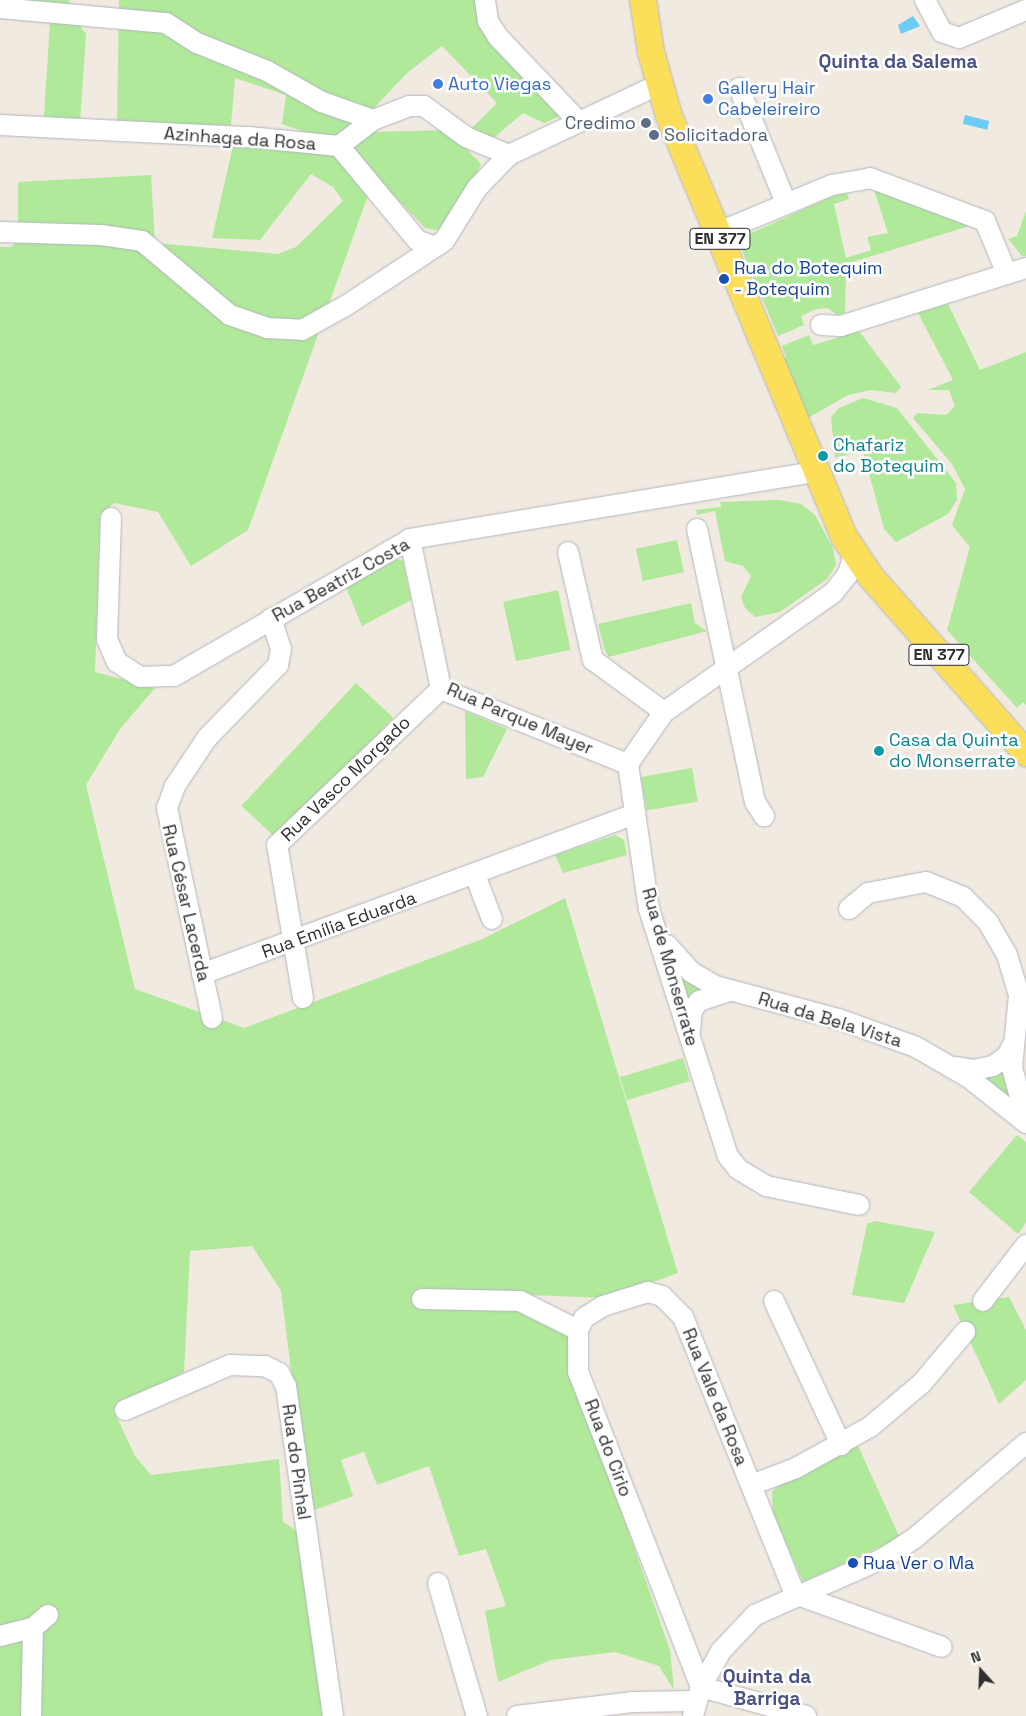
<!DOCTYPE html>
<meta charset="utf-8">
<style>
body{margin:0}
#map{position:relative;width:1026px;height:1716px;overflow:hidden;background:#f0eae0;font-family:"Space Grotesk",sans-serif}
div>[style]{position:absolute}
.green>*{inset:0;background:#b0e999;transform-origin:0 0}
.water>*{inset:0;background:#6dcbf7;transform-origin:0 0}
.roads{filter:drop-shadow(0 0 1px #b4b5c2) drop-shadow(0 0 1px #b4b5c2)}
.minor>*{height:20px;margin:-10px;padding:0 10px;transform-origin:10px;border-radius:10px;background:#fff}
.major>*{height:26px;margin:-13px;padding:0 13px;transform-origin:13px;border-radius:13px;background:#fbdf5a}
.dots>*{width:14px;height:14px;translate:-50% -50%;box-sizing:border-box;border:2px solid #fff;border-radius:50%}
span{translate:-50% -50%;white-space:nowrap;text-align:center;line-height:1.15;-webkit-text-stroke:5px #fff;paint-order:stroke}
.shield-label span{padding:1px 4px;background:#fff;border:1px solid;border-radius:4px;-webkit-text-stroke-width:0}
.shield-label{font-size:16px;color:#2e2e2e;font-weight:700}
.shop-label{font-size:18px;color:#366cbe}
.left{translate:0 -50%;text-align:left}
.service-label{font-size:18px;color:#4e5e75}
.right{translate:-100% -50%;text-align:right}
.street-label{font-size:18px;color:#2e2e2e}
.transit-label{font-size:18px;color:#164399}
.culture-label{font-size:18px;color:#0d838f}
.neighbourhood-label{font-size:19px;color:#4a5183;font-weight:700}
.north{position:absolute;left:956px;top:1646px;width:50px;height:50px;-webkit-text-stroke:4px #fff;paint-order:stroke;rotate:340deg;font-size:14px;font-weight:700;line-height:20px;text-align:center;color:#2e2e2e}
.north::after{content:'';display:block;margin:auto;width:18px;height:22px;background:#2e2e2e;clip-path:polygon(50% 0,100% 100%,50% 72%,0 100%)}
</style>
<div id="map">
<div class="green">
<div style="clip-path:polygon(0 0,69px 0,69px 12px,86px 34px,80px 123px,44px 116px,50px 22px,0 19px)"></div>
<div style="clip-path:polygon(119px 0,479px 0,565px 114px,544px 123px,523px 113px,489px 142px,467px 133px,497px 103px,442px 46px,407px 73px,359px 124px,373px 132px,448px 130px,481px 164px,456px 216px,442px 231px,425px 228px,346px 146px,282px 124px,286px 95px,235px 78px,231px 125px,117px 124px)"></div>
<div style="clip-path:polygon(233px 146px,328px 148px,372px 184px,248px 530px,191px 566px,158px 512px,114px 503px,100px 515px,95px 672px,155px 688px,120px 729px,86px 785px,135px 989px,244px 1028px,480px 940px,565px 898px,678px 1273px,609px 1298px,528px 1295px,526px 1306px,569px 1336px,569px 1362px,670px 1650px,674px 1690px,659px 1666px,615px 1652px,551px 1660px,498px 1682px,485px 1611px,506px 1606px,486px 1549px,459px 1556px,429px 1466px,377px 1485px,364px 1452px,341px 1460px,353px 1496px,309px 1512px,281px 1291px,252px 1246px,190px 1251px,184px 1372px,113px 1409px,135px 1456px,151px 1475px,279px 1459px,283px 1522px,297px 1531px,326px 1716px,0 1716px,0 247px,12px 247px,18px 234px,18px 182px,151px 175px,155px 243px,278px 254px,296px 247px,343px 201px,333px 187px,311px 174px,260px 240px,212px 238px)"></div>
<div style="clip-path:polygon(846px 190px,849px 199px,834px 204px,846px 258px,871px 250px,867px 237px,888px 233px,874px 190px,969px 226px,846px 264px,845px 313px,838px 315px,827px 308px,817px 309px,801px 316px,804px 325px,778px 336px,741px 248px,743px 237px)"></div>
<div style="clip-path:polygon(1026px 211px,1026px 256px,1022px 256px,1008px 239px,1017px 236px)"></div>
<div style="clip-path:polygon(948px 304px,980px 370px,1026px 352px,1026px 705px,1023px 702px,1017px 708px,947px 630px,970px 547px,952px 525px,965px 489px,952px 464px,913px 418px,917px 413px,946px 415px,955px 406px,949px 390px,928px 390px,953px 380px,918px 313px)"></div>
<div style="clip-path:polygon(859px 331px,901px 387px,896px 393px,871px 390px,848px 395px,808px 418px,780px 360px,786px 357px,782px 346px,809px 335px,813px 345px)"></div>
<div style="clip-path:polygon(863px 398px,897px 408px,956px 483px,957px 500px,948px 514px,896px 542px,884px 529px,863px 451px,835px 458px,831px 417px,839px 408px)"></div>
<div style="clip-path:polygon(779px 500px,801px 504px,815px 515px,833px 548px,836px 565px,827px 579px,780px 612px,755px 617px,745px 608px,741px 597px,751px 576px,743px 566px,725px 561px,715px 511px,697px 515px,696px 510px,721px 507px,720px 502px)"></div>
<div style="left:677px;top:540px;width:33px;height:42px;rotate:78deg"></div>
<div style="clip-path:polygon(392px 558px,403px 561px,411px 600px,362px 626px,345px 585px)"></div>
<div style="left:558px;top:590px;width:61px;height:56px;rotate:78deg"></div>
<div style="clip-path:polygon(691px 603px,695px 623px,707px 631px,609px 657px,605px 651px,598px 624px)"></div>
<div style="left:356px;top:683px;width:51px;height:168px;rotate:43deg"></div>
<div style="clip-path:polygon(465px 711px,507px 729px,483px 777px,466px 779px)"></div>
<div style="left:692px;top:768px;width:34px;height:52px;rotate:80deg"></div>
<div style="clip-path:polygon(615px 835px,624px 840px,627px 855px,563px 873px,555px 855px)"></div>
<div style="clip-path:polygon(678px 970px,704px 989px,688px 1004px)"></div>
<div style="left:683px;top:1058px;width:24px;height:66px;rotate:73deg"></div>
<div style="clip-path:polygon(1006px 1065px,1011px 1099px,981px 1077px)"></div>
<div style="clip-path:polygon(1017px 1135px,1026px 1142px,1026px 1223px,1018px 1234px,969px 1192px)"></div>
<div style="clip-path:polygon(875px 1221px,935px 1232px,904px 1303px,852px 1295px,867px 1224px)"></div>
<div style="clip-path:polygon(1009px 1297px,1026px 1330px,1026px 1380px,999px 1404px,953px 1305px)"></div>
<div style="clip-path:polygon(858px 1446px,900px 1538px,803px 1582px,773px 1513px,772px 1492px,781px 1483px)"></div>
</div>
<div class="water">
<div style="clip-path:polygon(913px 16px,920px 26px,901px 34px,898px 25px)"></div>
<div style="left:965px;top:115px;width:25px;height:9px;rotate:14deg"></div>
</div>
<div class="roads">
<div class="minor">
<div style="left:485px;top:0;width:21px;rotate:82deg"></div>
<div style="left:488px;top:21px;width:19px;rotate:58deg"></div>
<div style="left:498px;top:37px;width:117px;rotate:46.4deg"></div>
<div style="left:925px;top:0;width:36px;rotate:62deg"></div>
<div style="left:942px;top:32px;width:18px;rotate:19deg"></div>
<div style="left:959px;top:38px;width:73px;rotate:-22.7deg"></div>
<div style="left:0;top:8px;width:167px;rotate:5.2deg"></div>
<div style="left:166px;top:23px;width:37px;rotate:33deg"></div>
<div style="left:197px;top:43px;width:75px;rotate:21.8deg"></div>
<div style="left:267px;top:71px;width:63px;rotate:29.4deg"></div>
<div style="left:322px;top:102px;width:54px;rotate:19.4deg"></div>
<div style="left:739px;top:88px;width:124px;rotate:67.8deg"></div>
<div style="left:0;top:125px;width:249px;rotate:2.8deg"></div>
<div style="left:249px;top:137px;width:90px;rotate:5.7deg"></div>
<div style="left:339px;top:146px;width:122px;rotate:50.3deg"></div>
<div style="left:417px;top:240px;width:19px;rotate:21deg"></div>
<div style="left:339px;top:146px;width:43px;rotate:-37.4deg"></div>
<div style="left:373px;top:120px;width:40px;rotate:-21deg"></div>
<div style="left:410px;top:106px;width:14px"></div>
<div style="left:424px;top:106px;width:52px;rotate:36.4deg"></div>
<div style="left:466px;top:137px;width:47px;rotate:22.7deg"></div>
<div style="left:0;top:232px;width:101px;rotate:1.7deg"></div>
<div style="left:101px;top:235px;width:41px;rotate:8.3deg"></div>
<div style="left:142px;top:241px;width:115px;rotate:40.1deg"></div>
<div style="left:230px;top:315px;width:39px;rotate:19deg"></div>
<div style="left:267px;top:328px;width:35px;rotate:3deg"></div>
<div style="left:302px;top:330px;width:51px;rotate:-29.1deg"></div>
<div style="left:347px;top:305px;width:116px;rotate:-33.4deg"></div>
<div style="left:444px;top:241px;width:62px;rotate:-58.1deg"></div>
<div style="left:477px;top:188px;width:46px;rotate:-45.9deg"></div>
<div style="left:509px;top:155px;width:165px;rotate:-25.2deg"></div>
<div style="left:717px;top:233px;width:125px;rotate:-22.7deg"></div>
<div style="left:832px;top:185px;width:39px;rotate:-10deg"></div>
<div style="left:870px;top:178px;width:123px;rotate:20.5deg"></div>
<div style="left:985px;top:221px;width:57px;rotate:67.5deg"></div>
<div style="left:821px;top:325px;width:20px;rotate:3deg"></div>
<div style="left:841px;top:326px;width:194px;rotate:-17.4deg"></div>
<div style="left:111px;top:518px;width:121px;rotate:91.9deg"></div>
<div style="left:107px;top:639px;width:25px;rotate:67deg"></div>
<div style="left:117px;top:662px;width:27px;rotate:33deg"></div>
<div style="left:140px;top:677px;width:34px;rotate:-2deg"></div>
<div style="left:174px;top:676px;width:273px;rotate:-30.1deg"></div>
<div style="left:410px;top:539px;width:411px;rotate:-9.4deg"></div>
<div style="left:697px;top:529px;width:279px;rotate:78deg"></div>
<div style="left:755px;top:802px;width:17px;rotate:57deg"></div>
<div style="left:410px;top:539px;width:153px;rotate:78.3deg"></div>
<div style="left:568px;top:552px;width:111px;rotate:77deg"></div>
<div style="left:593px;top:660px;width:88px;rotate:36.2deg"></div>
<div style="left:854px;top:555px;width:20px;rotate:108deg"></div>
<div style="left:848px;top:574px;width:24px;rotate:128deg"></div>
<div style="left:833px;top:593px;width:207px;rotate:144.8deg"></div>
<div style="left:664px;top:712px;width:63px;rotate:124.7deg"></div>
<div style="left:628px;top:764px;width:147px;rotate:81.8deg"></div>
<div style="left:649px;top:909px;width:259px;rotate:72.3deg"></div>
<div style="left:728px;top:1156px;width:16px;rotate:52deg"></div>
<div style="left:738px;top:1169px;width:33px;rotate:31deg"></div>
<div style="left:766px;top:1186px;width:95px;rotate:11.5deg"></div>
<div style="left:441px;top:689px;width:201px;rotate:21.9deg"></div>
<div style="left:475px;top:875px;width:47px;rotate:68.9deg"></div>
<div style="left:849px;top:909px;width:25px;rotate:-40deg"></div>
<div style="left:868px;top:893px;width:59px;rotate:-10.7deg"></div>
<div style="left:926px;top:882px;width:40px;rotate:22deg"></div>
<div style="left:963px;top:897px;width:35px;rotate:45deg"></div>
<div style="left:988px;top:922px;width:38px;rotate:60deg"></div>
<div style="left:1007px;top:955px;width:42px;rotate:73.3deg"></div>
<div style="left:1019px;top:995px;width:73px;rotate:95.5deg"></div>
<div style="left:1012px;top:1068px;width:53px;rotate:74.6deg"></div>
<div style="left:667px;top:945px;width:36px;rotate:48deg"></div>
<div style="left:691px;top:972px;width:28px;rotate:30deg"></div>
<div style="left:715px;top:986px;width:127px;rotate:15deg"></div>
<div style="left:838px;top:1019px;width:83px;rotate:19.7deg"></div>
<div style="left:916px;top:1047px;width:60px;rotate:30deg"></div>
<div style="left:968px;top:1077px;width:74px;rotate:38.4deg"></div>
<div style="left:202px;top:974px;width:461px;rotate:-20.3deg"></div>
<div style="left:303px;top:998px;width:155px;rotate:-99.6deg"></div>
<div style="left:277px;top:845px;width:226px;rotate:-43.6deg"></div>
<div style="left:212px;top:1018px;width:215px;rotate:-102.1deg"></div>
<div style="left:167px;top:808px;width:23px;rotate:-70deg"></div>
<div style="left:175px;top:786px;width:58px;rotate:-56.3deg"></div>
<div style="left:207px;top:738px;width:102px;rotate:-45.8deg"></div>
<div style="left:278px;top:665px;width:16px;rotate:-79deg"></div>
<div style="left:281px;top:649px;width:32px;rotate:-108deg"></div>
<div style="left:690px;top:1031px;width:21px;rotate:-85deg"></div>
<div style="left:692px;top:1010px;width:11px;rotate:-52deg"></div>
<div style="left:699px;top:1001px;width:32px;rotate:-18deg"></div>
<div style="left:955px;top:1067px;width:18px;rotate:9deg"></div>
<div style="left:973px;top:1070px;width:20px;rotate:-11deg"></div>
<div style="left:993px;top:1066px;width:17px;rotate:-36deg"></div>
<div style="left:1007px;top:1056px;width:15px;rotate:-62deg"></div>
<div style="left:422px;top:1299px;width:98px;rotate:1.2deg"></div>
<div style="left:520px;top:1301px;width:65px;rotate:26.6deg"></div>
<div style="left:774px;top:1301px;width:159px;rotate:65deg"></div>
<div style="left:983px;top:1301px;width:71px;rotate:-52.5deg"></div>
<div style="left:125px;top:1410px;width:114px;rotate:-23.2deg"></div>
<div style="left:230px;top:1365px;width:35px;rotate:2deg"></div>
<div style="left:265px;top:1366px;width:16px;rotate:27deg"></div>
<div style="left:279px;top:1373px;width:15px;rotate:62deg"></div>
<div style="left:286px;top:1386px;width:333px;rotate:81.9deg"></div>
<div style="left:751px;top:1485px;width:48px;rotate:-20.7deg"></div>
<div style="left:796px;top:1468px;width:85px;rotate:-29deg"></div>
<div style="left:870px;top:1427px;width:68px;rotate:-40.2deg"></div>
<div style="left:922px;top:1383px;width:67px;rotate:-49.9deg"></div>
<div style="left:438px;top:1583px;width:139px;rotate:73.7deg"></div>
<div style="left:33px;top:1628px;width:20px;rotate:-41deg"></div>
<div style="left:0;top:1636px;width:34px;rotate:-14deg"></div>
<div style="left:33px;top:1628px;width:88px;rotate:91.3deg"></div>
<div style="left:701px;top:1687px;width:338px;rotate:-111.3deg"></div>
<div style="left:578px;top:1372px;width:42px;rotate:-90deg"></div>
<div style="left:578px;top:1330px;width:13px;rotate:-63deg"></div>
<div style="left:584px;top:1318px;width:22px;rotate:-32deg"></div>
<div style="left:603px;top:1306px;width:47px;rotate:-17.3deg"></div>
<div style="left:648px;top:1292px;width:15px;rotate:16deg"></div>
<div style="left:662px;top:1296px;width:30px;rotate:45deg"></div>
<div style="left:683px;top:1317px;width:299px;rotate:68deg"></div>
<div style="left:795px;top:1594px;width:156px;rotate:19.8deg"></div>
<div style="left:701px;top:1687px;width:109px;rotate:15.4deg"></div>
<div style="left:517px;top:1716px;width:116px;rotate:-6.9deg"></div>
<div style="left:632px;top:1702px;width:65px;rotate:-0.9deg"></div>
<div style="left:693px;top:1716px;width:30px;rotate:-75deg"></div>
<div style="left:701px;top:1687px;width:41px;rotate:-60.9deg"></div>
<div style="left:721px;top:1651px;width:50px;rotate:-46.6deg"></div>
<div style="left:755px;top:1615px;width:141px;rotate:-23.8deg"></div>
<div style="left:884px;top:1558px;width:38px;rotate:-33deg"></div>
<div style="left:916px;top:1537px;width:145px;rotate:-40.5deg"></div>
</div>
<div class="major">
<div style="left:643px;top:0;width:53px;rotate:81.3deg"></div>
<div style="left:651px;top:52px;width:66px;rotate:74.3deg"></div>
<div style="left:669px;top:116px;width:457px;rotate:67.4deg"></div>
<div style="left:845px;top:538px;width:47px;rotate:56.3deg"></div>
<div style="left:871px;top:577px;width:235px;rotate:48.6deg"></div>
</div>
</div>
<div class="dots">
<div style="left:438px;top:84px;background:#3f7fe0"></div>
<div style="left:708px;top:99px;background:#3f7fe0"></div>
<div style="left:646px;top:123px;background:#5c6f8a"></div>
<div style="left:654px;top:135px;background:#5c6f8a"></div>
<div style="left:724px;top:279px;background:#1a4fb4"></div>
<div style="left:823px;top:456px;background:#0f9aa8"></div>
<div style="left:879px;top:751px;background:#0f9aa8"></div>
<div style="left:853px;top:1563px;background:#1a4fb4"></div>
</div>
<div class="shield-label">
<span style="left:720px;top:239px">EN 377</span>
<span style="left:939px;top:655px">EN 377</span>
</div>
<div class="shop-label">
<span class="left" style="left:448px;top:84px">Auto Viegas</span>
<span class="left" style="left:718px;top:99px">Gallery Hair<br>Cabeleireiro</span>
</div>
<div class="service-label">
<span class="right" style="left:636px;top:123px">Credimo</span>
<span class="left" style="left:664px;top:135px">Solicitadora</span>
</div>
<div class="street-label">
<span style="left:240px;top:139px;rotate:4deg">Azinhaga da Rosa</span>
<span style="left:341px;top:580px;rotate:-29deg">Rua Beatriz Costa</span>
<span style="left:520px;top:719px;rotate:23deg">Rua Parque Mayer</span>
<span style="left:346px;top:779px;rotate:-44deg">Rua Vasco Morgado</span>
<span style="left:186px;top:903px;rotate:77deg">Rua César Lacerda</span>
<span style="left:339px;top:925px;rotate:-20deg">Rua Emília Eduarda</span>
<span style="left:670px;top:967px;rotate:74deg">Rua de Monserrate</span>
<span style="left:830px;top:1020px;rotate:17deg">Rua da Bela Vista</span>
<span style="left:715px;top:1397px;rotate:68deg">Rua Vale da Rosa</span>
<span style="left:608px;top:1448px;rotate:69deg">Rua do Círio</span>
<span style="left:296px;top:1462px;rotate:82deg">Rua do Pinhal</span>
</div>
<div class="transit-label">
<span class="left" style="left:734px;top:279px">Rua do Botequim<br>- Botequim</span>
<span class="left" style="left:863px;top:1563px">Rua Ver o Ma</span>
</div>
<div class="culture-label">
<span class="left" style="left:833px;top:456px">Chafariz<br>do Botequim</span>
<span class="left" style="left:889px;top:751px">Casa da Quinta<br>do Monserrate</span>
</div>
<div class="neighbourhood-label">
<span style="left:898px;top:62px">Quinta da Salema</span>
<span style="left:767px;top:1688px">Quinta da<br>Barriga</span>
</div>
<div class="north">N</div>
</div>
